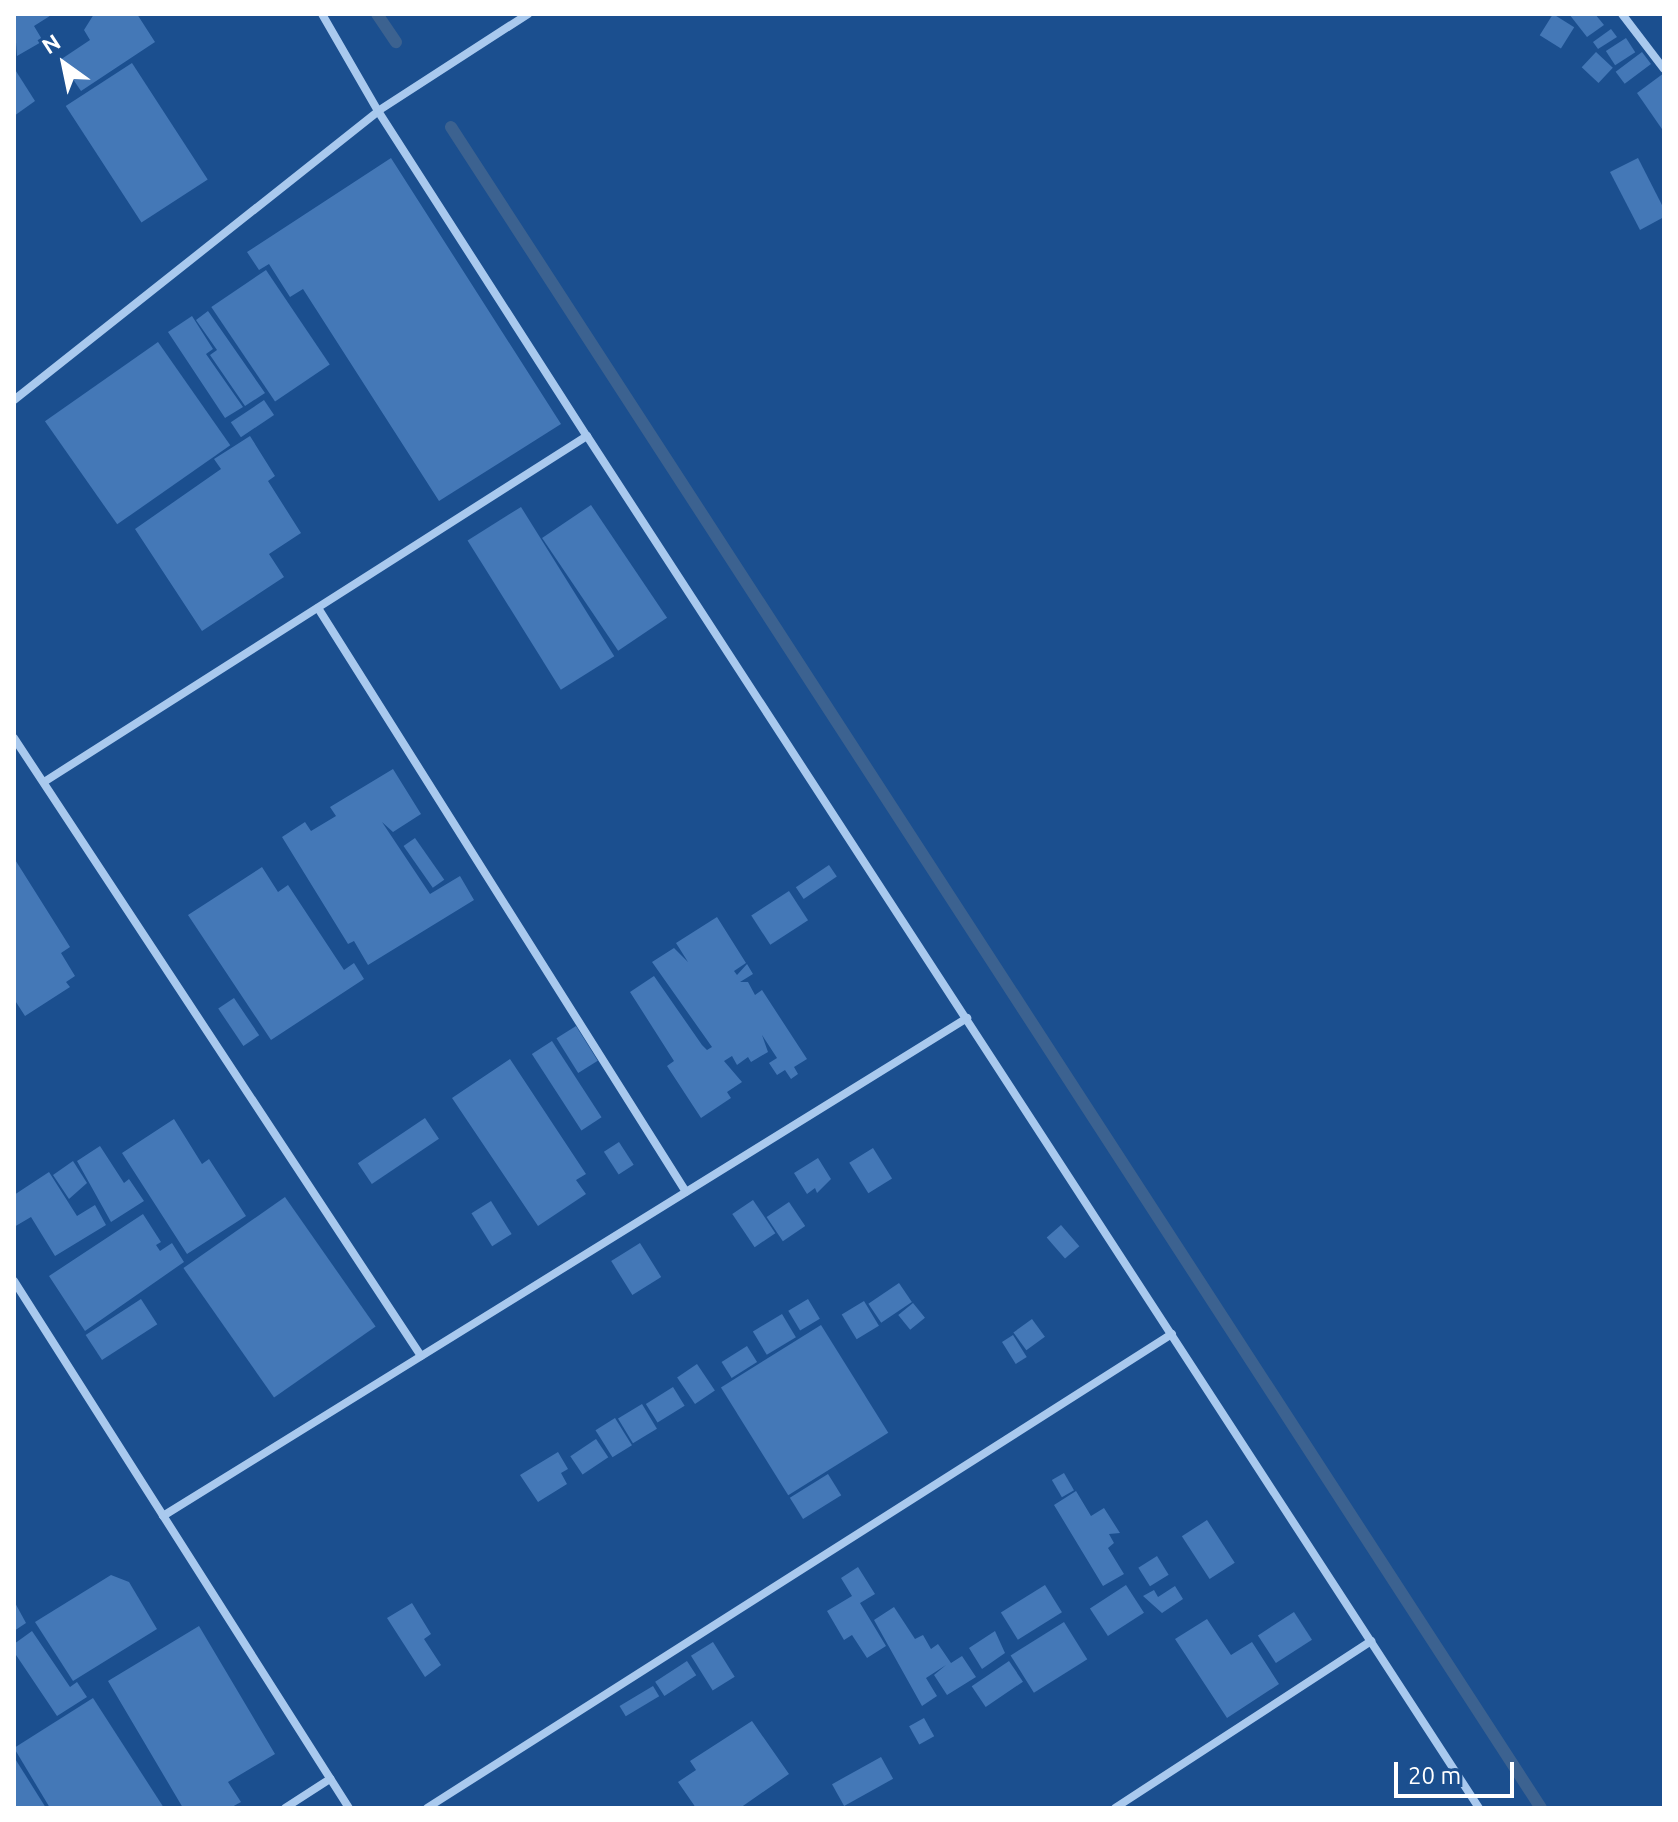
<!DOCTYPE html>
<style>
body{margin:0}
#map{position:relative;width:1678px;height:1822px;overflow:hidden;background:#1b4f8f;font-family:Ubuntu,sans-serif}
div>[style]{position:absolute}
.stream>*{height:12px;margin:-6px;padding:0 6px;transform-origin:6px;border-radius:6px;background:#3c6290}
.building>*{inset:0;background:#4478b7;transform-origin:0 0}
.street>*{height:8px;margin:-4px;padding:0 4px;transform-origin:4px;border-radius:4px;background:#a9c9ee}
span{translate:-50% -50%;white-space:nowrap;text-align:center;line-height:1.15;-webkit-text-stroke:8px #1b4f8f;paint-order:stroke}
.frame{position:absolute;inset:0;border:16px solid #fff;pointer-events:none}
.north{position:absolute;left:24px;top:24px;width:80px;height:80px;-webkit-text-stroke:6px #1b4f8f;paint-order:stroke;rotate:327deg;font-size:22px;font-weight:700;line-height:32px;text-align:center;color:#fff}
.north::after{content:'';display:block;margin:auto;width:28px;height:36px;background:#fff;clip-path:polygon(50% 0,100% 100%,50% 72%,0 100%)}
.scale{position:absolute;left:1394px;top:1762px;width:120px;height:36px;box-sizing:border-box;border:4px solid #fff;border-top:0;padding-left:10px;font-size:24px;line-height:28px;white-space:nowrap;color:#fff;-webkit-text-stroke:6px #1b4f8f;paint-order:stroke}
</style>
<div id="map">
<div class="stream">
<div style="left:377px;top:14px;width:34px;rotate:56deg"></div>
<div style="left:451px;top:127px;width:2003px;rotate:57.04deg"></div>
</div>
<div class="building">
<div style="clip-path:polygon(14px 14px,53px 14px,34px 26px,43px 41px,17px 56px)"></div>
<div style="clip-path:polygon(94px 14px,137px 14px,155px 42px,81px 91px,60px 60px,90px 40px,84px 30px)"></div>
<div style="left:1553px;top:14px;width:25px;height:25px;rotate:32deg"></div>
<div style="clip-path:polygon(1569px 14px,1595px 14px,1604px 25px,1587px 37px)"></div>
<div style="clip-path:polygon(1611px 29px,1617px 37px,1598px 49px,1593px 42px)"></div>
<div style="left:1626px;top:38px;width:17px;height:24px;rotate:57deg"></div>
<div style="left:1596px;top:52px;width:23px;height:21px;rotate:43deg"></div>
<div style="left:1642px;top:52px;width:15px;height:33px;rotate:53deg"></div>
<div style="left:132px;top:63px;width:139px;height:79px;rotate:57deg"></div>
<div style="clip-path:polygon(14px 68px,35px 101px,14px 116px)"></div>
<div style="clip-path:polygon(1664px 73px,1664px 132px,1637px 93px)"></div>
<div style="clip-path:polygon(391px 158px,561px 424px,439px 501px,303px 289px,290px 297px,269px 264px,259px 270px,247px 252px)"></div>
<div style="clip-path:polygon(1638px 158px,1664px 209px,1664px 217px,1640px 230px,1610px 172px)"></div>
<div style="left:266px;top:270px;width:114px;height:66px;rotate:56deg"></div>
<div style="clip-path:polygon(208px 311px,265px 393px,245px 406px,210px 355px,217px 350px,196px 320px)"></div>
<div style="clip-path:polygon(192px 316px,213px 349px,206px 354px,243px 407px,225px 418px,168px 332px)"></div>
<div style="left:158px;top:342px;width:126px;height:138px;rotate:55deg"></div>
<div style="left:264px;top:400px;width:18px;height:40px;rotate:56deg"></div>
<div style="clip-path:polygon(250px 436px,275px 476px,268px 481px,301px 533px,269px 554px,284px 577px,202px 631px,135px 529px,221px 469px,214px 459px)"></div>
<div style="left:591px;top:505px;width:136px;height:59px;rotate:56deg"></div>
<div style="left:521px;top:507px;width:176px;height:63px;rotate:58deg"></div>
<div style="clip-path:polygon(393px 769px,421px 814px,393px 832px,382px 822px,430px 894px,460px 876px,474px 900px,368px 965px,354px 941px,348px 944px,282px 837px,305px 822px,311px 831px,336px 816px,330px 807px)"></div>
<div style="left:415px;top:838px;width:51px;height:14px;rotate:55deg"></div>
<div style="clip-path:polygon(14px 858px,70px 947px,61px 953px,75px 976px,66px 982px,70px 987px,25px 1016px,14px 999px)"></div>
<div style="left:829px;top:865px;width:14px;height:40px;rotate:56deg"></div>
<div style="clip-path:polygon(262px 867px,278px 892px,288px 885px,344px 970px,354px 963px,364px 979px,271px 1040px,188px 915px)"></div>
<div style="left:789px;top:891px;width:35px;height:45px;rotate:57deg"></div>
<div style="clip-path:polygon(717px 917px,746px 963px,734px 971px,737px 975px,747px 964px,753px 974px,740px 982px,748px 982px,755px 995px,762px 990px,807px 1059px,794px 1067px,798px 1074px,791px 1079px,785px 1070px,777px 1075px,769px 1063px,777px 1058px,762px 1035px,768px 1052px,751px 1062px,748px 1057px,737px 1065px,732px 1056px,724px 1061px,742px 1082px,727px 1092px,731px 1098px,701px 1118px,667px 1066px,674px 1061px,630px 992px,654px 976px,702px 1045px,707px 1050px,712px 1047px,652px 962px,674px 948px,688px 962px,676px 943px)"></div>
<div style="left:234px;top:998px;width:45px;height:19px;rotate:56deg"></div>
<div style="left:576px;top:1026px;width:41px;height:23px;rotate:58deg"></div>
<div style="left:552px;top:1041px;width:91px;height:24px;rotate:57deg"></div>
<div style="clip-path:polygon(510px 1059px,586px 1174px,576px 1180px,586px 1194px,538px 1226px,452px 1098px)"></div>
<div style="left:425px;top:1118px;width:25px;height:81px;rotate:56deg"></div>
<div style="clip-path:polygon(174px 1119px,202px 1164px,209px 1159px,246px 1216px,187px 1254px,122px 1153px)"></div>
<div style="left:619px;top:1142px;width:27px;height:18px;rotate:57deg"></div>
<div style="clip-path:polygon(100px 1146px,124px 1183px,129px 1179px,144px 1201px,111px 1222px,77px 1161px)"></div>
<div style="left:873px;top:1148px;width:36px;height:28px;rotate:58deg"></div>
<div style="clip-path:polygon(818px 1158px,831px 1179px,817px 1193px,815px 1188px,807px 1194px,794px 1173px)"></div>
<div style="clip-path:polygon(73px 1161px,87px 1183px,69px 1199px,53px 1175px)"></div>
<div style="clip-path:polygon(49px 1172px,77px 1216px,95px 1205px,106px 1225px,55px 1256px,31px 1217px,14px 1227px,14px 1195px)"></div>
<div style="left:285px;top:1197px;width:158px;height:124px;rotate:55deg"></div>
<div style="left:753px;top:1200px;width:40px;height:25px;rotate:56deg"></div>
<div style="left:491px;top:1201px;width:39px;height:23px;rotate:58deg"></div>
<div style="left:789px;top:1202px;width:29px;height:27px;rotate:56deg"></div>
<div style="clip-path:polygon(143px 1214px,161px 1242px,156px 1245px,160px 1251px,172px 1243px,184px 1262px,85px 1331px,49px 1276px)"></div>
<div style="left:1061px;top:1225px;width:28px;height:19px;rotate:49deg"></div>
<div style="left:640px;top:1243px;width:40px;height:34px;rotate:58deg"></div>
<div style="left:899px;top:1283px;width:23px;height:37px;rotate:56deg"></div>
<div style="left:141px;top:1299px;width:30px;height:66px;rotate:57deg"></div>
<div style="left:808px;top:1299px;width:23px;height:23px;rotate:59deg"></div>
<div style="left:864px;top:1301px;width:29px;height:26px;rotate:59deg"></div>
<div style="left:913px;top:1303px;width:19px;height:19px;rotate:51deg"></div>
<div style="left:782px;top:1314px;width:27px;height:34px;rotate:59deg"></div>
<div style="left:1032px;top:1319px;width:22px;height:23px;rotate:54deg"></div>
<div style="left:821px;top:1325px;width:127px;height:118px;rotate:58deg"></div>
<div style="left:1013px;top:1335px;width:26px;height:13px;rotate:58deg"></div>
<div style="left:747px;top:1346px;width:19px;height:30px;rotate:58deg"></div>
<div style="left:697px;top:1364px;width:32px;height:24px;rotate:56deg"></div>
<div style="left:673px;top:1387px;width:22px;height:32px;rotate:58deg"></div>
<div style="left:642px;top:1404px;width:29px;height:28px;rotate:59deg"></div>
<div style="left:615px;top:1418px;width:32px;height:23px;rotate:58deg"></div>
<div style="left:596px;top:1439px;width:22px;height:31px;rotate:56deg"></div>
<div style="clip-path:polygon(558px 1452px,568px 1469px,561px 1473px,567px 1484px,538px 1502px,520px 1475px)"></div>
<div style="left:1064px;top:1473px;width:20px;height:14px;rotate:60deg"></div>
<div style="left:828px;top:1474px;width:25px;height:45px;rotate:58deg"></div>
<div style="clip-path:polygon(1076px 1491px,1091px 1516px,1104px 1508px,1120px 1533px,1109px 1534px,1114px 1543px,1108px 1548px,1124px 1574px,1103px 1586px,1054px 1505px)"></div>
<div style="left:1207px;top:1520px;width:51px;height:30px;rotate:57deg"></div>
<div style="left:1157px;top:1556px;width:22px;height:22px;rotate:58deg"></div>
<div style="clip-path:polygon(858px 1567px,875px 1594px,860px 1603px,886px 1646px,867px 1658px,852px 1635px,844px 1640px,827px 1611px,852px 1596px,841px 1578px)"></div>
<div style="clip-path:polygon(111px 1575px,129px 1582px,157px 1629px,73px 1681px,35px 1622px)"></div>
<div style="left:1045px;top:1585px;width:32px;height:52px;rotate:58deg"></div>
<div style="left:1126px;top:1585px;width:33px;height:43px;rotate:57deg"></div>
<div style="clip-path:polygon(1175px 1586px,1183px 1599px,1162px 1613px,1143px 1596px,1154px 1590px,1158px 1597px)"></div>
<div style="clip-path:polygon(14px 1601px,26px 1623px,14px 1631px)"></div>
<div style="clip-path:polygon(412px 1603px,431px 1634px,424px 1639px,441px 1665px,425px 1677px,387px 1618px)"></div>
<div style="clip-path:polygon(894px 1607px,915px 1639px,923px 1635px,931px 1649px,938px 1644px,951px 1663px,962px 1656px,976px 1677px,947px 1695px,934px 1675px,946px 1665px,926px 1678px,937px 1696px,922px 1706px,874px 1620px)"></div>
<div style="left:1294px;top:1612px;width:33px;height:43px;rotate:57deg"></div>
<div style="clip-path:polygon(1207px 1619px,1231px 1655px,1252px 1642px,1279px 1684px,1227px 1718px,1175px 1639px)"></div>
<div style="left:1064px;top:1622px;width:44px;height:63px;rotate:58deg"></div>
<div style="clip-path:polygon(199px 1626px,275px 1754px,228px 1782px,241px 1802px,230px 1808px,183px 1808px,108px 1681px)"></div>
<div style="clip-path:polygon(32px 1631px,70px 1687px,77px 1682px,87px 1697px,57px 1716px,14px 1652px,14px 1644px)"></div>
<div style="clip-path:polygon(995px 1631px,1005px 1653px,982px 1669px,969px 1648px)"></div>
<div style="left:713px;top:1642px;width:41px;height:26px;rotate:58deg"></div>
<div style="left:687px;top:1661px;width:17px;height:38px;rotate:57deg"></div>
<div style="left:1009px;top:1661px;width:25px;height:45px;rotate:56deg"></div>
<div style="left:653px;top:1686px;width:12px;height:39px;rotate:59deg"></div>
<div style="clip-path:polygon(93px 1698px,164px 1808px,50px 1808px,14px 1748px)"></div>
<div style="left:924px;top:1718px;width:21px;height:17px;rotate:61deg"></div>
<div style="clip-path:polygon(752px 1721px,789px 1774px,740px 1808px,696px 1808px,678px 1782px,696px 1770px,690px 1761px)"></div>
<div style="clip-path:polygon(14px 1757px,46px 1808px,14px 1808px)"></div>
<div style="left:881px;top:1757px;width:25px;height:56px;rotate:61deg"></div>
</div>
<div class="street">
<div style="left:322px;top:14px;width:112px;rotate:60deg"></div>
<div style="left:378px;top:111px;width:386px;rotate:57.3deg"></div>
<div style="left:587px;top:436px;width:1636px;rotate:56.97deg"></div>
<div style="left:1622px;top:14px;width:69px;rotate:52.6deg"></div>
<div style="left:14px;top:400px;width:465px;rotate:-38.4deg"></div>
<div style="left:378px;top:111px;width:179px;rotate:-32.9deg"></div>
<div style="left:318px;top:608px;width:690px;rotate:57.78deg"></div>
<div style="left:14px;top:738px;width:740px;rotate:56.63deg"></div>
<div style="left:44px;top:782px;width:644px;rotate:-32.51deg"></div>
<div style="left:14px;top:1281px;width:624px;rotate:57.56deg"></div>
<div style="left:163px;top:1516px;width:946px;rotate:-31.77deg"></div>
<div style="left:285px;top:1808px;width:54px;rotate:-32.8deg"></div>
<div style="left:427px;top:1808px;width:883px;rotate:-32.47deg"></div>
<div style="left:1115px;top:1808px;width:306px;rotate:-33.1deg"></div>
</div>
<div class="frame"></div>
<div class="north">N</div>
<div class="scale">20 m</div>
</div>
